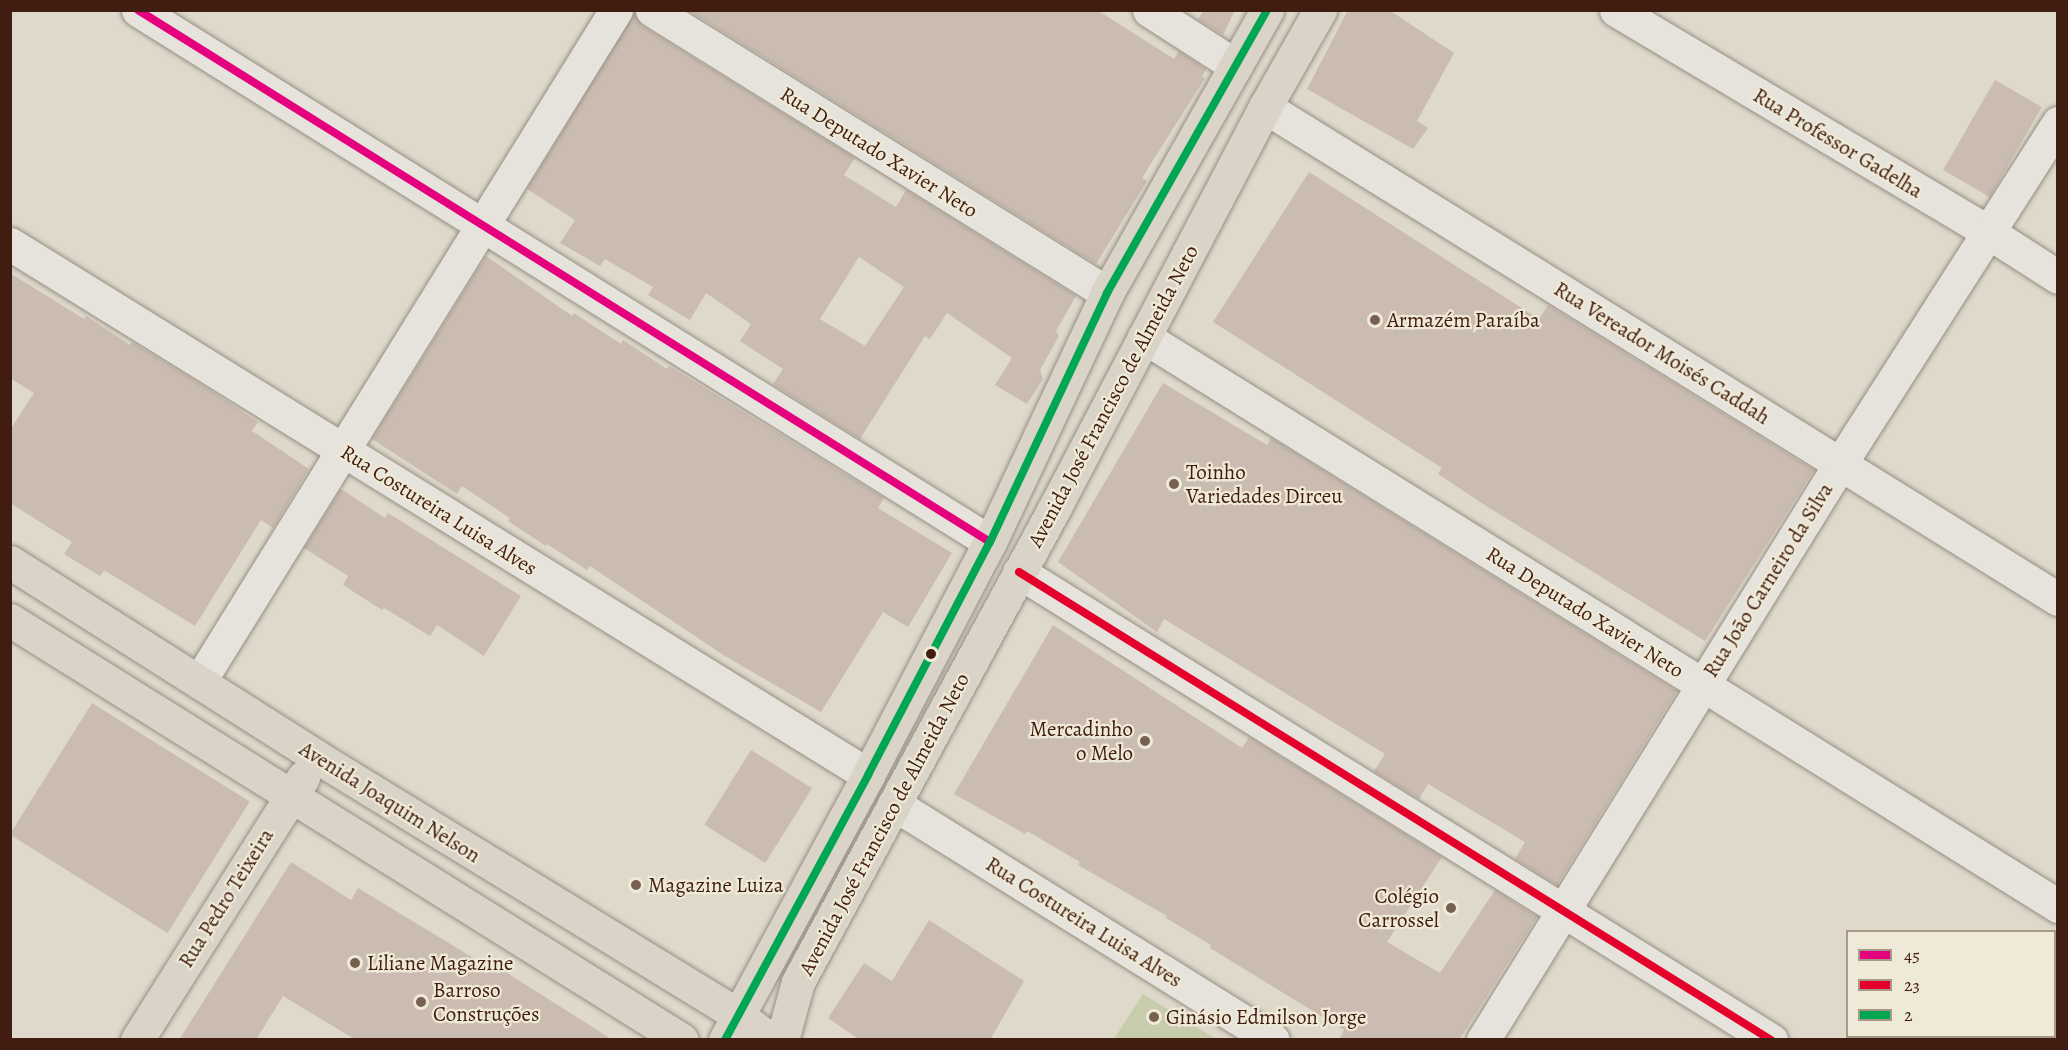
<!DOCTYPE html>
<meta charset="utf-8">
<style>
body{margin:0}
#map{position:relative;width:2068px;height:1050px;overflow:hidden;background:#ded9ca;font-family:Alegreya,serif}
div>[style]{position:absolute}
.green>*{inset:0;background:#c7ccac}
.building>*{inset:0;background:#cabcb0;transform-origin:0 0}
.roads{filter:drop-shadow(0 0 2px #968e84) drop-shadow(0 0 2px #968e84)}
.minor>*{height:33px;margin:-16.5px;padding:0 16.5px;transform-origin:16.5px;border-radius:16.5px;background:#e6e3dc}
.major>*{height:33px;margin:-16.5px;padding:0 16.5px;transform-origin:16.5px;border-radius:16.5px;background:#dad3c7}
.bus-1>*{height:8px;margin:-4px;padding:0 4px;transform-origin:4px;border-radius:4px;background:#e5007d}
.bus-2>*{height:8px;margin:-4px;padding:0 4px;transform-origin:4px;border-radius:4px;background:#e4002b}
.bus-3>*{height:8px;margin:-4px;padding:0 4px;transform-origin:4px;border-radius:4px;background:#00a651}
.dots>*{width:16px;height:16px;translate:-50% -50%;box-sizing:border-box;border:3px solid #efe9d7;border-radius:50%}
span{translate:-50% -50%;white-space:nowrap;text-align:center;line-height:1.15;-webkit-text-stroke:4.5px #efe9d7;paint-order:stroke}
.street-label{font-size:21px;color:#401d10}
.poi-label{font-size:21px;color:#401d10}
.left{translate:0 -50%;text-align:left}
.right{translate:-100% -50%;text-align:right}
.frame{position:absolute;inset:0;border:12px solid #401d10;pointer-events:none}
.legend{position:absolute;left:1846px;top:930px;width:210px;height:108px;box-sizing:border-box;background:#efe9d7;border:2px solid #a99787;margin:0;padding:8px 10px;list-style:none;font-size:18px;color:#401d10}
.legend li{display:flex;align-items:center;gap:12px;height:30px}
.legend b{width:30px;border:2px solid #a99787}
</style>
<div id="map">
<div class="green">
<div style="clip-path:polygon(1143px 994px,1216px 1039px,1114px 1039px)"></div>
</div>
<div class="building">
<div style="clip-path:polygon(688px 10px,1097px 10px,1174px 59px,1179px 51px,1206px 69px,1202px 76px,1205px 78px,1142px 178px,1147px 181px,1096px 264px)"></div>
<div style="clip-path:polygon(1204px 10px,1235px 10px,1223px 35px,1198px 19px)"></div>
<div style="clip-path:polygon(1348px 10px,1389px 10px,1454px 53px,1417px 121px,1428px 128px,1413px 149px,1307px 89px)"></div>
<div style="clip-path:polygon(evenodd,634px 14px,642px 26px,855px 158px,844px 175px,896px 207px,906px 190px,1076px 296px,1056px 331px,1059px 336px,1040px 370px,1043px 379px,1027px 404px,995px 385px,1012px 358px,947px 313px,930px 339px,925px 336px,860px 439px,773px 384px,783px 369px,740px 341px,751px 324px,706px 293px,690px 320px,648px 295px,653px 287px,605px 259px,600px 266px,560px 243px,575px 220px,527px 189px,634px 14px,859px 257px,904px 287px,865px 346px,820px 319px,859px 257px)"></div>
<div style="left:1995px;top:80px;width:54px;height:104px;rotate:30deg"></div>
<div style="clip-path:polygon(1309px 172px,1539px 319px,1548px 305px,1814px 470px,1705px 641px,1483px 504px,1438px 474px,1442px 468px,1213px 322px)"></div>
<div style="clip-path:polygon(486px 256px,572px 316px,574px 313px,621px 344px,623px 340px,667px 369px,669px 366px,882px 497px,884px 498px,878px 508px,952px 553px,908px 627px,883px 612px,821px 712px,725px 656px,590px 566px,587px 570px,547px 544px,546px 546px,508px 521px,510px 518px,462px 486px,457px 494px,372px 439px)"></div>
<div style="clip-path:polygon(10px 273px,84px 319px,86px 316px,130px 345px,132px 342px,213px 392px,258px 422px,252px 431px,309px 469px,273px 528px,261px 520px,195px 626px,104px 570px,100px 576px,64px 554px,72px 542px,10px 503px,10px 430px,34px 393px,10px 378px)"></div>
<div style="clip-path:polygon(1163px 383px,1267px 445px,1271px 438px,1677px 691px,1557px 885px,1515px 859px,1525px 842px,1428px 784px,1419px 799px,1374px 771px,1385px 754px,1164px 619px,1157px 632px,1058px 562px)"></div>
<div style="clip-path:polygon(341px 489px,385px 518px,388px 513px,521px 596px,484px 656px,437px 625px,430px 636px,384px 608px,382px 610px,343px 585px,348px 576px,304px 548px)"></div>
<div style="clip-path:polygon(1053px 625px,1242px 748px,1249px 737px,1442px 857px,1387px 942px,1440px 973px,1495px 890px,1537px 917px,1459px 1040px,1339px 1040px,1344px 1030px,1210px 948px,1211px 945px,1166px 918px,1167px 916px,1078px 865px,1080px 862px,1027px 831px,1025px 834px,954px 794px)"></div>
<div style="left:92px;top:703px;width:186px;height:155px;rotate:32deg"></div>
<div style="left:751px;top:750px;width:72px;height:88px;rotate:32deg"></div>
<div style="clip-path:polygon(291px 862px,351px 900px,358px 888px,490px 968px,493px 964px,613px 1040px,356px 1040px,283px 996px,256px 1040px,179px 1040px)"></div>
<div style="clip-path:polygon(929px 920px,1024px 981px,990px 1040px,860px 1040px,828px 1018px,864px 963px,892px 981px)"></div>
</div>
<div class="roads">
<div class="minor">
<div style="left:138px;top:10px;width:1004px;rotate:31.98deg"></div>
<div style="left:652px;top:10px;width:536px;rotate:31.88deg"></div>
<div style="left:1149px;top:10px;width:103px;rotate:32.8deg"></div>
<div style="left:1616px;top:10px;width:433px;rotate:30.8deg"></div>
<div style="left:1988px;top:232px;width:83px;rotate:32.7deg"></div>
<div style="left:1265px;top:107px;width:933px;rotate:31.82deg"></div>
<div style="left:10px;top:244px;width:1009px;rotate:31.75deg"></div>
<div style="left:1144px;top:337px;width:1077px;rotate:31.9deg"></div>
<div style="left:1019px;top:572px;width:886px;rotate:31.9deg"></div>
<div style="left:199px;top:682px;width:791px;rotate:-58.18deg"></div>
<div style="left:894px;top:804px;width:446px;rotate:31.9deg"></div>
<div style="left:1483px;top:1040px;width:678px;rotate:-58.21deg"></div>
<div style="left:1840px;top:464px;width:405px;rotate:-57.4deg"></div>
</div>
<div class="major">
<div style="left:10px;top:562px;width:364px;rotate:32.4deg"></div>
<div style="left:317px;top:757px;width:495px;rotate:31.5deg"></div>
<div style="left:739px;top:1016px;width:40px;rotate:37deg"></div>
<div style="left:10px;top:620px;width:792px;rotate:32.01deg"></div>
<div style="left:137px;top:1040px;width:311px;rotate:-57.7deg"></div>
<div style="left:725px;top:1040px;width:301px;rotate:-61.6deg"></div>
<div style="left:868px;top:775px;width:263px;rotate:-62.4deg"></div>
<div style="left:990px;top:542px;width:275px;rotate:-64.8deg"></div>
<div style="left:1107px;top:293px;width:325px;rotate:-60.5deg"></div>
<div style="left:782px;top:1040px;width:60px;rotate:-74.6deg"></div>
<div style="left:798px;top:982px;width:540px;rotate:-61.58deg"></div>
<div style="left:1055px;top:507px;width:452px;rotate:-62.3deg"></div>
<div style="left:1265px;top:107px;width:112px;rotate:-60.4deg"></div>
</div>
</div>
<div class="bus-1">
<div style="left:138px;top:10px;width:1004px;rotate:31.98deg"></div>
</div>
<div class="bus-2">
<div style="left:1019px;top:572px;width:886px;rotate:31.9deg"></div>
</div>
<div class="bus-3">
<div style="left:725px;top:1040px;width:301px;rotate:-61.6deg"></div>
<div style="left:868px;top:775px;width:263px;rotate:-62.4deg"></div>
<div style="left:990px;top:542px;width:275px;rotate:-64.8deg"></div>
<div style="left:1107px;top:293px;width:325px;rotate:-60.5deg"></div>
</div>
<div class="dots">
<div style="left:1375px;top:320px;background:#775f51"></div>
<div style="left:1174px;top:484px;background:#775f51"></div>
<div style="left:931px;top:654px;background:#401d10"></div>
<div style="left:1145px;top:741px;background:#775f51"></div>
<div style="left:636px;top:885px;background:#775f51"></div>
<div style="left:1451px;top:908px;background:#775f51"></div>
<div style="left:355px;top:963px;background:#775f51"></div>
<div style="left:421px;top:1002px;background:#775f51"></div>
<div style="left:1154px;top:1017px;background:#775f51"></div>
</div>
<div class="street-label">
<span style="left:1838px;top:143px;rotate:31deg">Rua Professor Gadelha</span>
<span style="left:879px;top:152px;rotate:32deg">Rua Deputado Xavier Neto</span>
<span style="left:1662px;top:353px;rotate:32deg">Rua Vereador Moisés Caddah</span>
<span style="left:1113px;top:396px;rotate:-62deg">Avenida José Francisco de Almeida Neto</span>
<span style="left:439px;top:510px;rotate:32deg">Rua Costureira Luisa Alves</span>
<span style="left:1768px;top:580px;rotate:-58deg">Rua João Carneiro da Silva</span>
<span style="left:1585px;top:612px;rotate:32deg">Rua Deputado Xavier Neto</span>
<span style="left:390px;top:802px;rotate:32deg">Avenida Joaquim Nelson</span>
<span style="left:884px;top:824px;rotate:-62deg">Avenida José Francisco de Almeida Neto</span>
<span style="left:226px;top:898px;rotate:-58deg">Rua Pedro Teixeira</span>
<span style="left:1084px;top:922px;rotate:32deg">Rua Costureira Luisa Alves</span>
</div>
<div class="poi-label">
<span class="left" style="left:1387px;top:320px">Armazém Paraíba</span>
<span class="left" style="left:1186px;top:484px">Toinho<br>Variedades Dirceu</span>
<span class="right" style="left:1133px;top:741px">Mercadinho<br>o Melo</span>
<span class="left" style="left:648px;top:885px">Magazine Luiza</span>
<span class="right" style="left:1439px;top:908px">Colégio<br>Carrossel</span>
<span class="left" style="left:367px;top:963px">Liliane Magazine</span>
<span class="left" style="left:433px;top:1002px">Barroso<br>Construções</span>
<span class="left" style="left:1166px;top:1017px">Ginásio Edmilson Jorge</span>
</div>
<div class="frame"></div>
<ul class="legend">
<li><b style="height:8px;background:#e5007d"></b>45</li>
<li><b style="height:8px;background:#e4002b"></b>23</li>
<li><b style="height:8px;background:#00a651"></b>2</li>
</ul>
</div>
